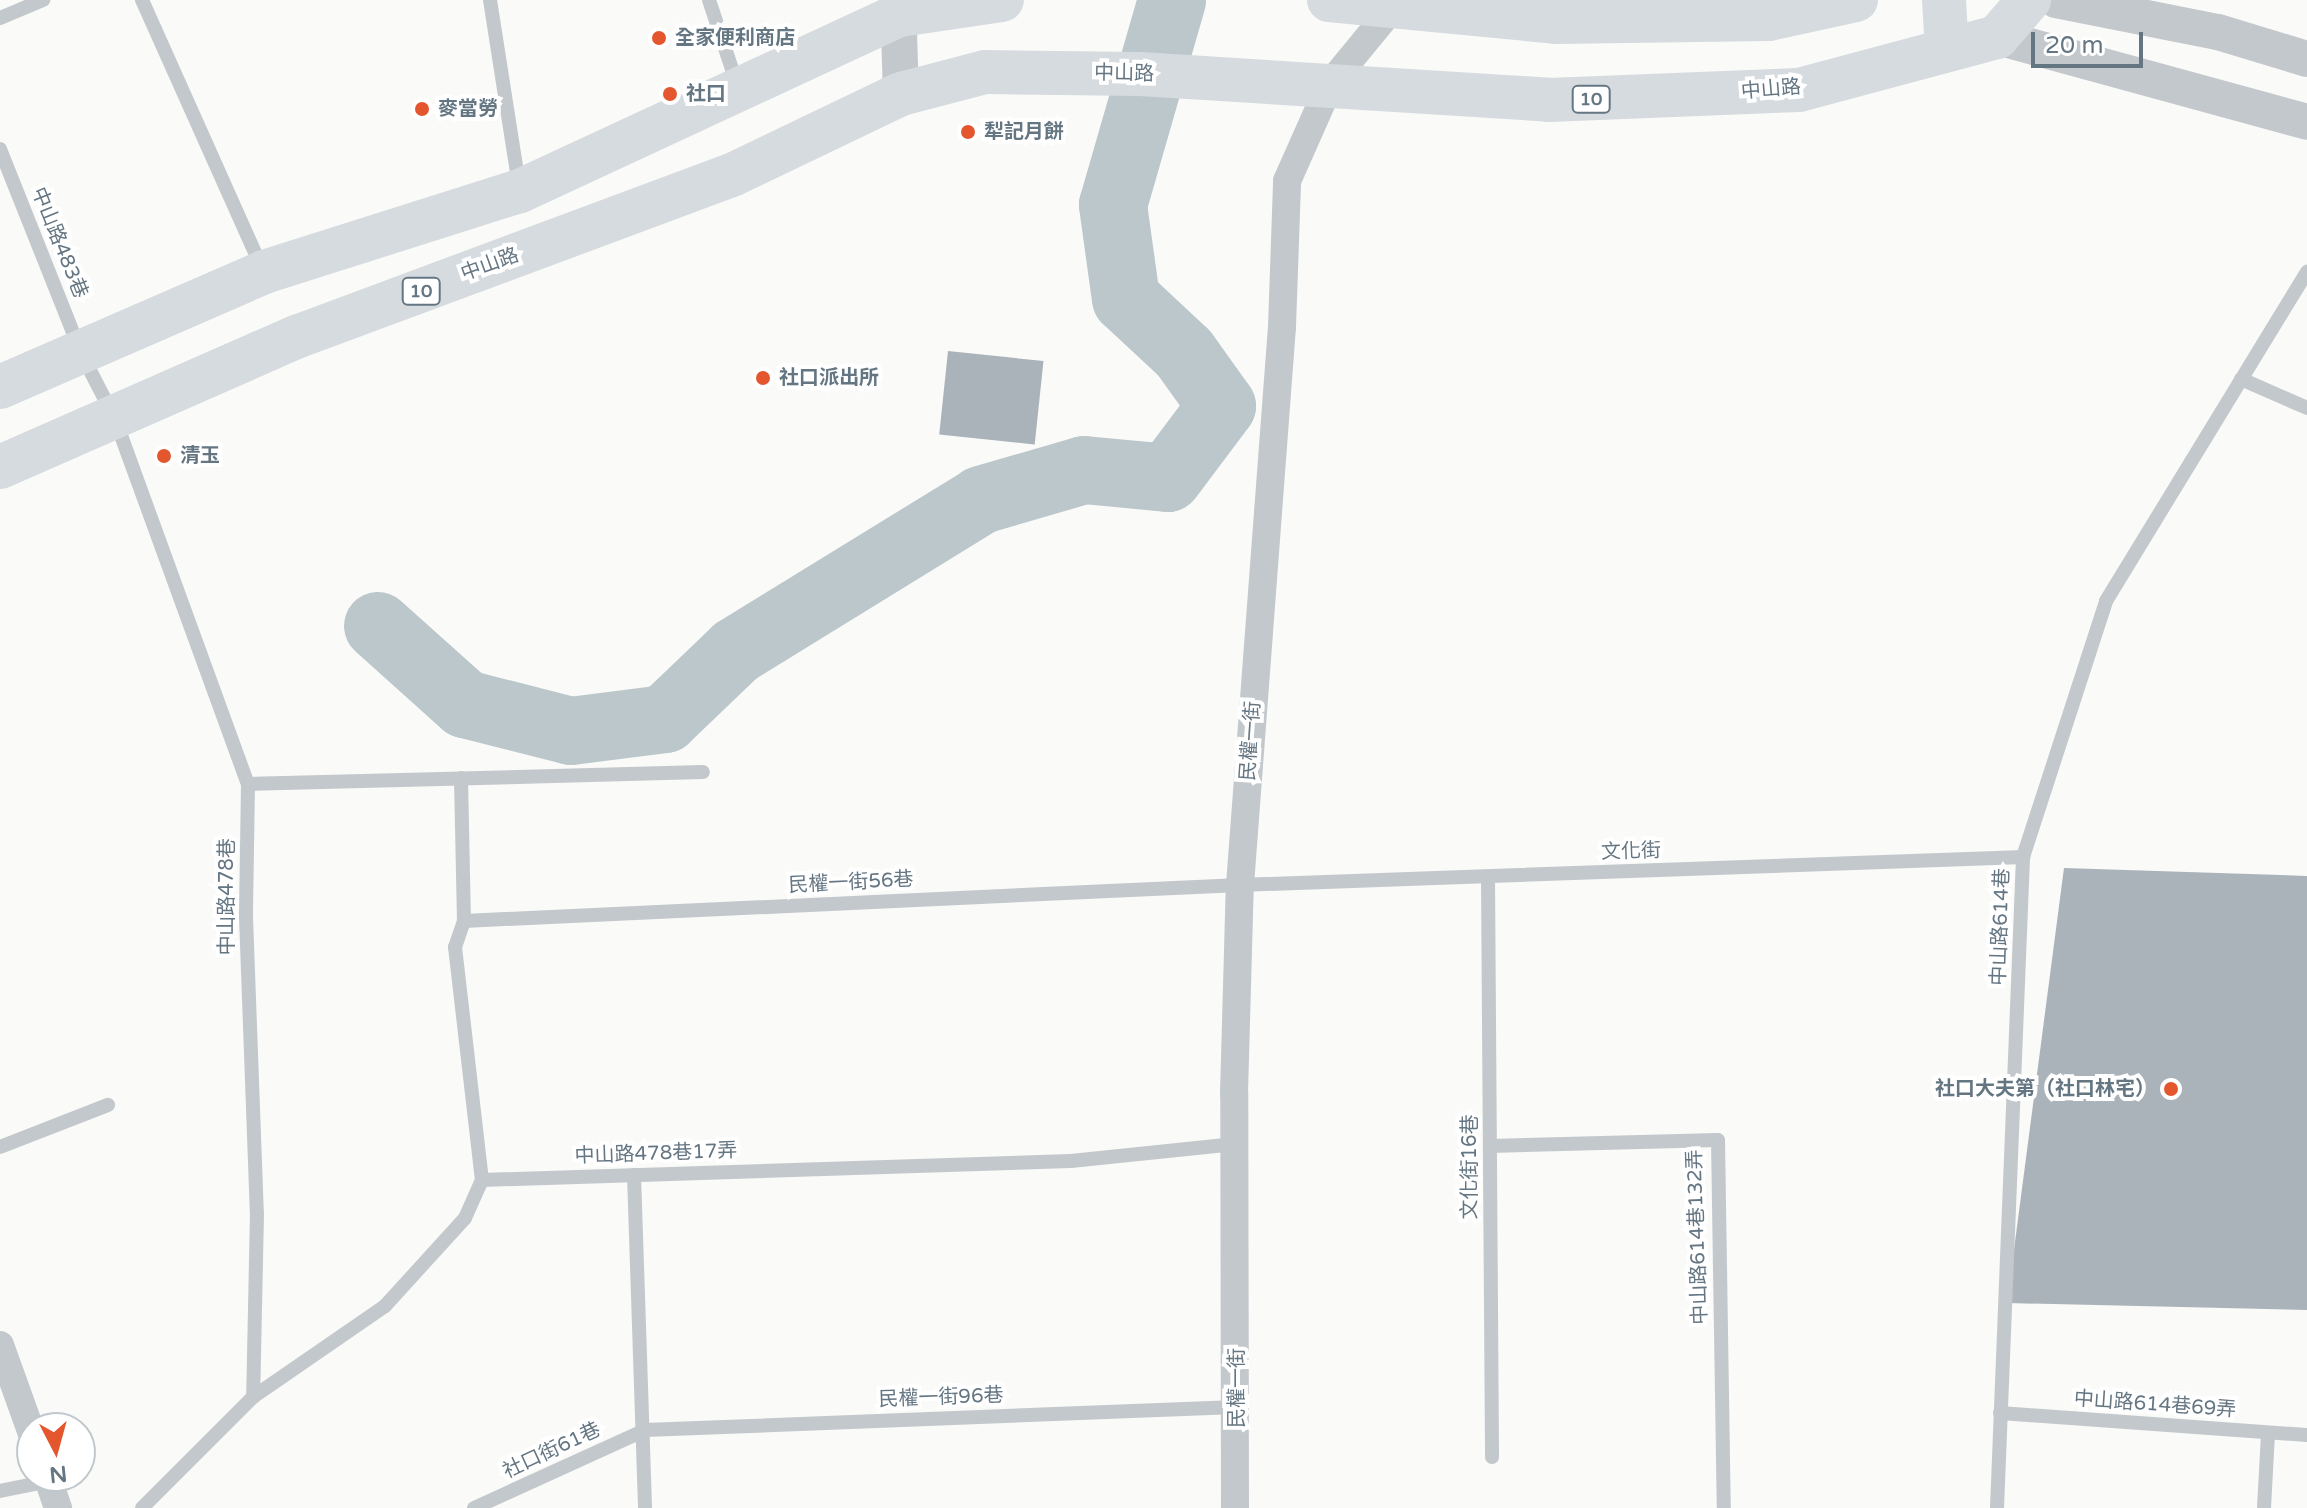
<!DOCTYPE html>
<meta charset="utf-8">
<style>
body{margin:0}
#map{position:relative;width:2307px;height:1508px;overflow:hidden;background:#fafaf8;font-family:"Varela Round","Noto Sans TC",sans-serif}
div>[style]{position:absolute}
.river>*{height:68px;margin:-34px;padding:0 34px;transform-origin:34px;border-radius:34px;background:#bbc7cb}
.building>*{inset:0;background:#aab3b9;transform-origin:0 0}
.service>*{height:14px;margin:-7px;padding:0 7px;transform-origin:7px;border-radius:7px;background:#c3c8cc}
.minor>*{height:28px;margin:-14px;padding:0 14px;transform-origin:14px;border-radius:14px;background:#c3c8cc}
.tertiary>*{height:36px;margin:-18px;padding:0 18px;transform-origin:18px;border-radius:18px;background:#c3c8cc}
.primary>*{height:44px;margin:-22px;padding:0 22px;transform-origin:22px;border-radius:22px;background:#d6dbdf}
.dots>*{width:22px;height:22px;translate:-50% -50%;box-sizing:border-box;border:4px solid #fff;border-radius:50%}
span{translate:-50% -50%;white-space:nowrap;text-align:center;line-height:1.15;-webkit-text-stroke:8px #fff;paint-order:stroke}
.shield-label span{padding:2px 6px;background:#fff;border:2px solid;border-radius:6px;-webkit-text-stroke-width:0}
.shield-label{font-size:18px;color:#657683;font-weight:700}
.poi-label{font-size:20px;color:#657683;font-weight:700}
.left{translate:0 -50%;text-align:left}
.right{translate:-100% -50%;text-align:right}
.street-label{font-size:20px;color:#657683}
.north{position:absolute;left:16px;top:1412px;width:80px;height:80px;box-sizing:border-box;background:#fff;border:2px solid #c1c8cd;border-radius:50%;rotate:174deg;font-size:22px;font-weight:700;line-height:32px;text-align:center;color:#657683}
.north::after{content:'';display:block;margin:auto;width:28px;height:36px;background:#e4572e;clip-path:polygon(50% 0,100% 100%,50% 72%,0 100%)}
.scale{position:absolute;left:2031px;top:32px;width:112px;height:36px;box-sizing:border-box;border:4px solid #657683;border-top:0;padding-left:10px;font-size:24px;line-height:28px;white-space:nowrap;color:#657683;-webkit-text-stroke:6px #fff;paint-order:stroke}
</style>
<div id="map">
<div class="river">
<div style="left:378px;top:626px;width:117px;rotate:41.9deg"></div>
<div style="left:465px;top:704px;width:109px;rotate:14.3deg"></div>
<div style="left:571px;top:731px;width:95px;rotate:-7.3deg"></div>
<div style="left:665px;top:719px;width:98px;rotate:-43.8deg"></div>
<div style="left:736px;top:651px;width:288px;rotate:-31.6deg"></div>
<div style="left:981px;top:500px;width:107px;rotate:-16.2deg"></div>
<div style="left:1084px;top:470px;width:84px;rotate:5.4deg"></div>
<div style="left:1168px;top:478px;width:90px;rotate:-53.1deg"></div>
<div style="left:1222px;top:406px;width:65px;rotate:-125.6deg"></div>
<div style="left:1184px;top:353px;width:79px;rotate:-137deg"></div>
<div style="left:1126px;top:299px;width:95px;rotate:-97.9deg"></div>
<div style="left:1113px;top:205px;width:213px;rotate:-73.9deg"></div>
</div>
<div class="building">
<div style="left:948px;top:351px;width:96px;height:84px;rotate:6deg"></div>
<div style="clip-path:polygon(2064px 868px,2307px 876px,2307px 1310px,2007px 1303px)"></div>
</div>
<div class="service">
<div style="left:142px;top:0;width:294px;rotate:65.9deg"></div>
<div style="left:490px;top:0;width:187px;rotate:81.1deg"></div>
<div style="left:709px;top:0;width:92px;rotate:71.6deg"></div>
<div style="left:0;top:18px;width:47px;rotate:-22.7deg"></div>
<div style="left:0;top:149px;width:219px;rotate:68.3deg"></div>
<div style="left:81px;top:353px;width:74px;rotate:62.7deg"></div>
<div style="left:115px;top:419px;width:388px;rotate:70deg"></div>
<div style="left:248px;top:784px;width:133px;rotate:90.9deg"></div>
<div style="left:246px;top:917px;width:296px;rotate:87.9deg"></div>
<div style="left:257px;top:1213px;width:184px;rotate:91.2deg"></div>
<div style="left:2241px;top:379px;width:72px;rotate:23.7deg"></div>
<div style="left:461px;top:778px;width:143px;rotate:88.8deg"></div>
<div style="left:464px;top:921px;width:28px;rotate:109deg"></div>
<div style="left:455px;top:947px;width:235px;rotate:83.4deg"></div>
<div style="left:248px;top:784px;width:455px;rotate:-1.5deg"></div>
<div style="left:1488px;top:878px;width:579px;rotate:89.6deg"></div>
<div style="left:464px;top:921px;width:777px;rotate:-2.66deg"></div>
<div style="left:1240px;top:885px;width:784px;rotate:-2.05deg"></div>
<div style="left:1490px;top:1146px;width:228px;rotate:-1.5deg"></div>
<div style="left:1718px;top:1140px;width:368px;rotate:89.1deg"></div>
<div style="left:0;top:1147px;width:116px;rotate:-21.3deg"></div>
<div style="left:634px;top:1175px;width:333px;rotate:88.1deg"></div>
<div style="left:482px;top:1180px;width:589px;rotate:-1.85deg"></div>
<div style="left:1071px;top:1161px;width:165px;rotate:-5.9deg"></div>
<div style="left:2000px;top:1413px;width:308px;rotate:4.1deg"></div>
<div style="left:0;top:1491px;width:50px;rotate:-11.5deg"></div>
<div style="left:142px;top:1508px;width:157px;rotate:-45deg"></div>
<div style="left:253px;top:1397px;width:160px;rotate:-34.6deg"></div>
<div style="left:385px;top:1306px;width:119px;rotate:-47.7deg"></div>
<div style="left:465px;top:1218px;width:42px;rotate:-65.9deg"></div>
<div style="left:474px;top:1508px;width:188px;rotate:-24.5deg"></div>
<div style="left:645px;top:1430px;width:592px;rotate:-2.22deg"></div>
<div style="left:1997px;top:1508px;width:652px;rotate:-87.71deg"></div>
<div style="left:2023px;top:857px;width:269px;rotate:-72deg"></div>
<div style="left:2106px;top:601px;width:386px;rotate:-58.6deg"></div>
<div style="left:2264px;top:1508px;width:74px;rotate:-86.9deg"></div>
</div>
<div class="minor">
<div style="left:0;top:1345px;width:95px;rotate:70.2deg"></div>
<div style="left:47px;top:1476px;width:34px;rotate:71deg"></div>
<div style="left:1235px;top:1508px;width:414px;rotate:-90.1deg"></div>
<div style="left:1234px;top:1094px;width:209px;rotate:-88.4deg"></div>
<div style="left:1240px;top:885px;width:560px;rotate:-85.7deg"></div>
<div style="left:1282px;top:327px;width:146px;rotate:-88deg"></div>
<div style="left:1287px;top:181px;width:106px;rotate:-66.1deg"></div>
<div style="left:1330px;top:84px;width:109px;rotate:-50.6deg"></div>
</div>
<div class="tertiary">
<div style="left:898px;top:0;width:94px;rotate:88.2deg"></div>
<div style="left:2056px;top:0;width:165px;rotate:11.2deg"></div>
<div style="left:2218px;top:32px;width:93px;rotate:16.9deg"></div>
<div style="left:1997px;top:37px;width:321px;rotate:15.3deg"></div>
</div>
<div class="primary">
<div style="left:1329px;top:0;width:228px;rotate:5.5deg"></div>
<div style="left:1556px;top:22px;width:213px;rotate:-0.8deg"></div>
<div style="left:1769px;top:19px;width:89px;rotate:-12.3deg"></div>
<div style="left:1944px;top:0;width:50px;rotate:86.6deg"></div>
<div style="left:0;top:387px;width:288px;rotate:-23.5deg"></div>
<div style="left:264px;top:272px;width:269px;rotate:-17.6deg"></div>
<div style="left:520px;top:191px;width:419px;rotate:-24.9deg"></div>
<div style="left:900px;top:15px;width:103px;rotate:-8.4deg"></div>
<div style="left:0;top:467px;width:326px;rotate:-23.7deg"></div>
<div style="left:299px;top:336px;width:462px;rotate:-20.4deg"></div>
<div style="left:732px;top:175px;width:187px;rotate:-25.6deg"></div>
<div style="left:901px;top:94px;width:87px;rotate:-14.7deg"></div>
<div style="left:985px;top:72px;width:155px;rotate:0.7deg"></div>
<div style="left:1140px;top:74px;width:410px;rotate:3.6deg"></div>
<div style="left:1549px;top:100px;width:250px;rotate:-2.3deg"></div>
<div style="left:1799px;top:90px;width:205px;rotate:-15deg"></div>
<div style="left:1997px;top:37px;width:49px;rotate:-49.1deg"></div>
</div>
<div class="dots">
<div style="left:659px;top:38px;background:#e4572e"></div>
<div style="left:670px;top:94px;background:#e4572e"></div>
<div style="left:422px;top:109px;background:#e4572e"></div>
<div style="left:968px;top:132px;background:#e4572e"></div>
<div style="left:763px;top:378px;background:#e4572e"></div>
<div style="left:164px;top:456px;background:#e4572e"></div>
<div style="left:2171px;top:1089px;background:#e4572e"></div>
</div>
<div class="shield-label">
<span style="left:1591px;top:99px">10</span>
<span style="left:421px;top:291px">10</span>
</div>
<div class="poi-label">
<span class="left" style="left:675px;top:38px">全家便利商店</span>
<span class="left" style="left:686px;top:94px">社口</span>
<span class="left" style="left:438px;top:109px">麥當勞</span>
<span class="left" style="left:984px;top:132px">犁記月餅</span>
<span class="left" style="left:779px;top:378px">社口派出所</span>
<span class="left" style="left:180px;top:456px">清玉</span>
<span class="right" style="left:2155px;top:1089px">社口大夫第（社口林宅）</span>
</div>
<div class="street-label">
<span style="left:1124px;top:74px;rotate:1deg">中山路</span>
<span style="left:1771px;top:90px;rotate:-5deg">中山路</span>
<span style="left:59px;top:243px;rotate:68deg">中山路483巷</span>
<span style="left:490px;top:265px;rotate:-20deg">中山路</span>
<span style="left:1251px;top:741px;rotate:-86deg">民權一街</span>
<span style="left:1631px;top:852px;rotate:-2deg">文化街</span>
<span style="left:851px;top:883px;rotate:-3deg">民權一街56巷</span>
<span style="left:227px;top:897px;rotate:-90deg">中山路478巷</span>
<span style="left:2001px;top:927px;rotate:-88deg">中山路614巷</span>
<span style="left:656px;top:1154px;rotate:-2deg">中山路478巷17弄</span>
<span style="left:1470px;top:1167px;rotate:-90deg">文化街16巷</span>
<span style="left:1698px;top:1237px;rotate:-92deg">中山路614巷132弄</span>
<span style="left:1237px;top:1388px;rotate:-90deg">民權一街</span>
<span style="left:941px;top:1398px;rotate:-2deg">民權一街96巷</span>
<span style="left:2155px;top:1405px;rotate:4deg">中山路614巷69弄</span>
<span style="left:552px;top:1451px;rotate:-25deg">社口街61巷</span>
</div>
<div class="north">N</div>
<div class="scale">20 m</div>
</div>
